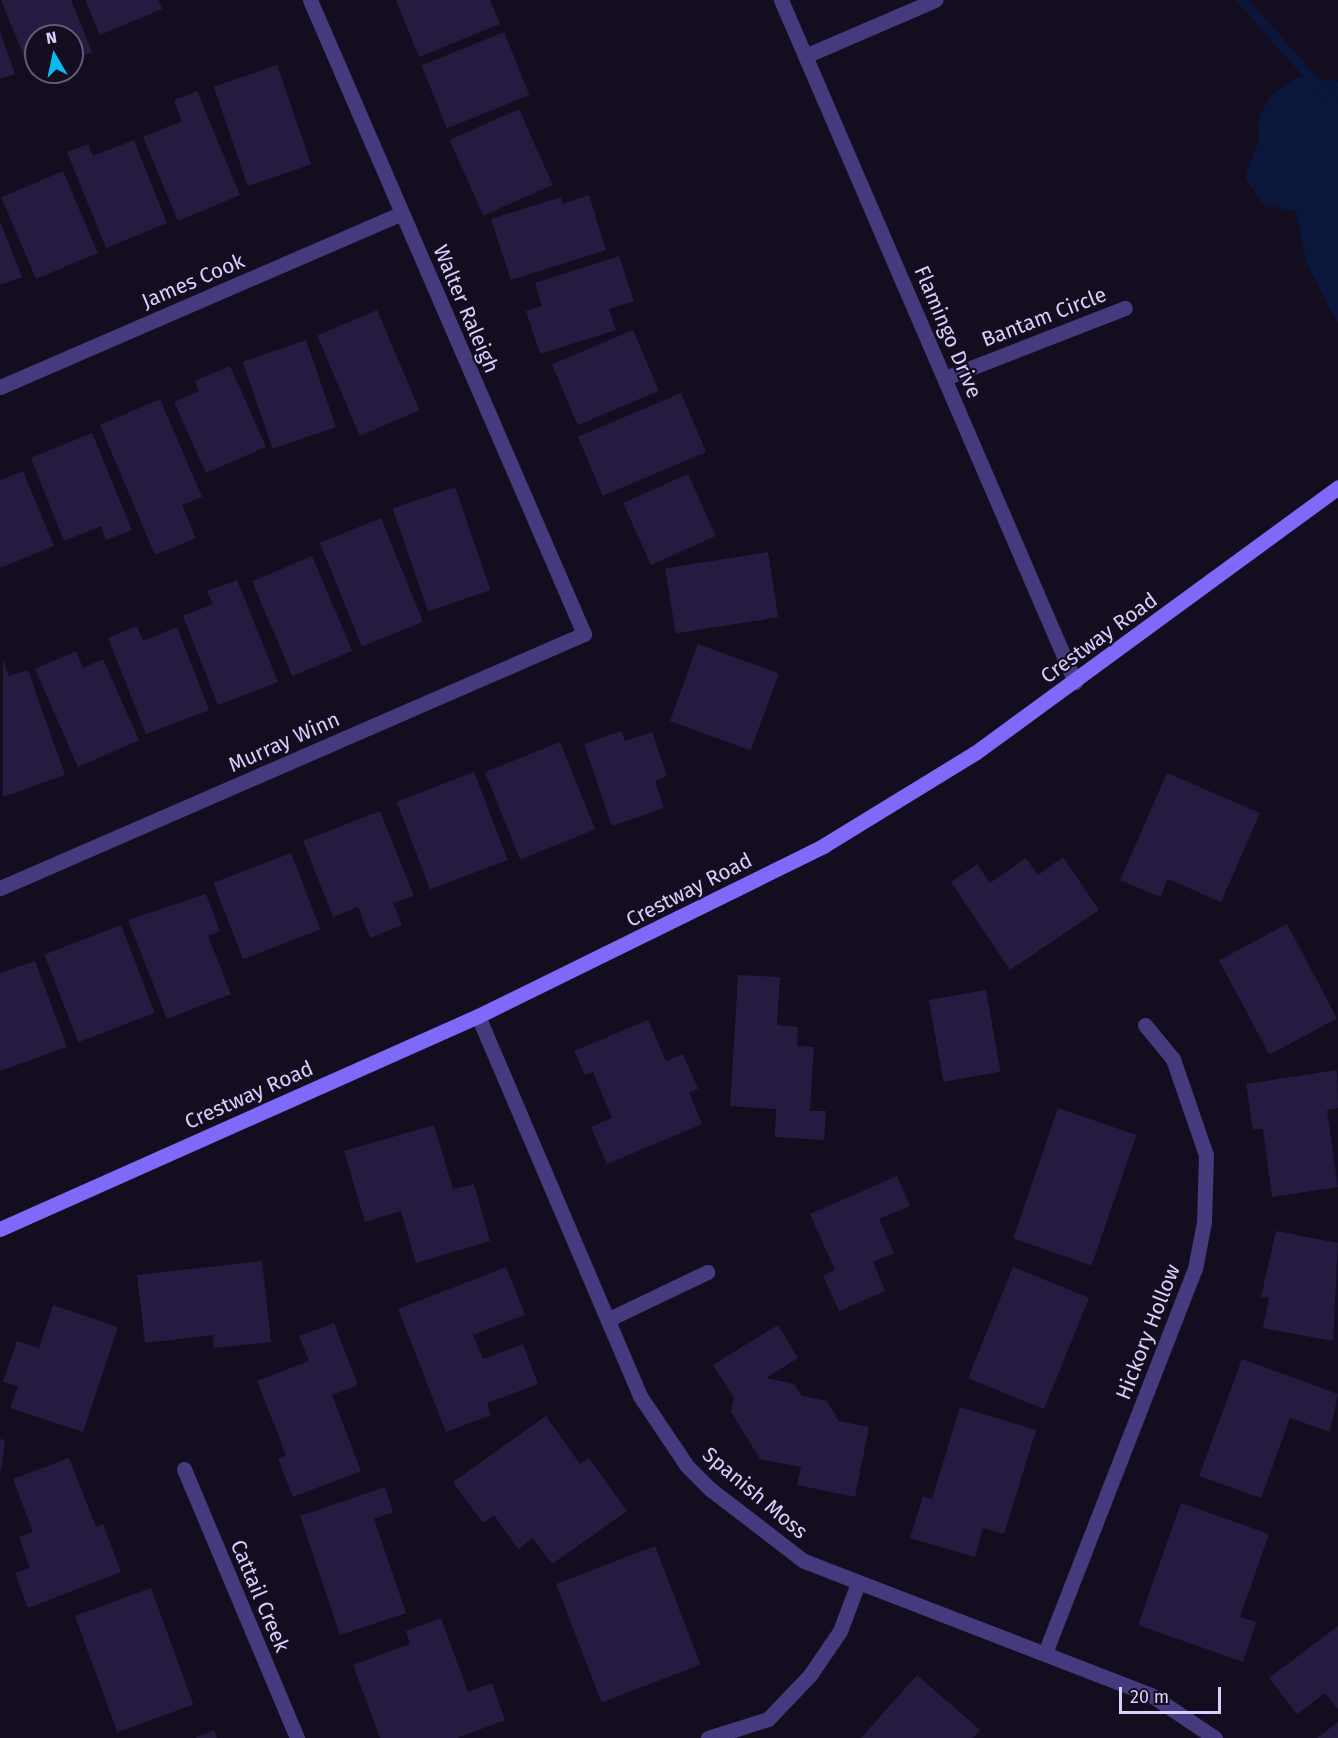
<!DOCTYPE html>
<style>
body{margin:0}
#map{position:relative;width:1338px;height:1738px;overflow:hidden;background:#130d1f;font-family:"Fira Sans",sans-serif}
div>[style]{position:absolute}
.water>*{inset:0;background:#0b163b}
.stream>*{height:10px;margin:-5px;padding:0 5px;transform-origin:5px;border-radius:5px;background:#0b163b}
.building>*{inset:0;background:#271a40;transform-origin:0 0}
.service>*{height:15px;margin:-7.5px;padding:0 7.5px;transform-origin:7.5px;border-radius:7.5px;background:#453a7d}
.minor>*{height:15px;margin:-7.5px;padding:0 7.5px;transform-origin:7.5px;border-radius:7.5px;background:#453a7d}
.secondary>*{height:15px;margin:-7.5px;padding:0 7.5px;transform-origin:7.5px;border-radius:7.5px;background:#7f69f9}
span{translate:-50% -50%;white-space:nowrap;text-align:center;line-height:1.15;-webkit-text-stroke:4.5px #130d1f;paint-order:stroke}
.street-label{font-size:21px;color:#d9cefd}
.north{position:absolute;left:24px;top:24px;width:60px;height:60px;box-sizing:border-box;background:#130d1f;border:2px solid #625a78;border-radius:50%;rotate:351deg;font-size:16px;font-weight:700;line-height:24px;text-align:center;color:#d9cefd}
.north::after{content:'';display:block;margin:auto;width:21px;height:27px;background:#09baee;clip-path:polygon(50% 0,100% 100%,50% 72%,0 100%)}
.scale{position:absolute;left:1119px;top:1687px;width:102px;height:27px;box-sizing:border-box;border:3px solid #d9cefd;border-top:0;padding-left:8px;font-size:18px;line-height:21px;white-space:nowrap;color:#d9cefd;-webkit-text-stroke:4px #130d1f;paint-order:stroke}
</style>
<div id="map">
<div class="water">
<div style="clip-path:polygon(1298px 77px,1338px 81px,1338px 324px,1306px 262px,1296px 212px,1263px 204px,1245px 178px,1259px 139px,1258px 117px,1272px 94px)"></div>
</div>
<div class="stream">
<div style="left:1242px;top:0;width:144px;rotate:48.4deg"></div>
</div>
<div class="building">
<div style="clip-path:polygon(1px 0,71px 0,92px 52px,72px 60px,72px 36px,36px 36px,36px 72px,41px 72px,32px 76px)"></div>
<div style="clip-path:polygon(85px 0,158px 0,162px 9px,100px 35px)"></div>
<div style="clip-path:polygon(396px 0,490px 0,500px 24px,419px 57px)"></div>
<div style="clip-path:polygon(0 31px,15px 74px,0 79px)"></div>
<div style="left:504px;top:32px;width:68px;height:89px;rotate:68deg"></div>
<div style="left:277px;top:65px;width:105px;height:67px;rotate:71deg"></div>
<div style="clip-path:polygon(197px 91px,240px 195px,178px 221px,143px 137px,182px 121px,174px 100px)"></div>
<div style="left:519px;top:109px;width:83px;height:76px;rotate:66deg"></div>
<div style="clip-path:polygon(134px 140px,167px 223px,106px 248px,67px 152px,88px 144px,93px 156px)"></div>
<div style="left:63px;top:171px;width:89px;height:67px;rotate:67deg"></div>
<div style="clip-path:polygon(589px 195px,606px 250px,511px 280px,491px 219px,561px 197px,563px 204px)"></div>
<div style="clip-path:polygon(0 221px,22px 277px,0 285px)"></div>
<div style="clip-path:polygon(619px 256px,634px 301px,609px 309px,616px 330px,540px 354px,526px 311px,542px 306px,535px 283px)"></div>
<div style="left:377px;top:310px;width:109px;height:65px;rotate:67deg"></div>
<div style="left:633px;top:330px;width:66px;height:88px;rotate:67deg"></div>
<div style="left:306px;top:340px;width:92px;height:67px;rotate:71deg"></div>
<div style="clip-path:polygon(230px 366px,266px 447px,206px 473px,174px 402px,199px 391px,195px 381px)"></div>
<div style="left:681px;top:393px;width:64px;height:112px;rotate:67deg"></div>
<div style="clip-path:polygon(160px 399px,202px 497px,182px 505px,196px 538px,155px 555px,100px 425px)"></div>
<div style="clip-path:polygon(92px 433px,132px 530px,106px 540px,101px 526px,64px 541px,31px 458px)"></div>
<div style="clip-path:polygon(23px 471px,54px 546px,0 568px,0 480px)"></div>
<div style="left:688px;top:474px;width:68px;height:71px;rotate:66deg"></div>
<div style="left:455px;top:487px;width:109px;height:66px;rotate:71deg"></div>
<div style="left:381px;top:518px;width:112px;height:66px;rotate:68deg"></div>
<div style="left:768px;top:552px;width:66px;height:104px;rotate:81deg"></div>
<div style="left:312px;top:556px;width:103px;height:65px;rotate:67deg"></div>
<div style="clip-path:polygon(237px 580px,278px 682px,218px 705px,183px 616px,213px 604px,207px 591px)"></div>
<div style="clip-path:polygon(137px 626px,143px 641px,177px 627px,209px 710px,146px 734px,108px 638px)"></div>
<div style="left:698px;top:644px;width:86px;height:82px;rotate:20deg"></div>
<div style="clip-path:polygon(76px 651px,83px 668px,103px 659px,139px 740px,78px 767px,35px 669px)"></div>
<div style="clip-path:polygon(3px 659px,9px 676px,28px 670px,65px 775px,3px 797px)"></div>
<div style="clip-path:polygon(621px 731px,625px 741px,652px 732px,667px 776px,655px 781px,664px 808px,612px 826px,584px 744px)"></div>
<div style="left:560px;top:742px;width:94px;height:81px;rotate:68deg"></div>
<div style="left:474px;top:772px;width:94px;height:83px;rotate:69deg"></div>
<div style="clip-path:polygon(1167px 773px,1260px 813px,1221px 902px,1168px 879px,1160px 897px,1120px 880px)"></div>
<div style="clip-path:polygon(380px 811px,414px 896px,393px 903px,402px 925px,370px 938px,358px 907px,333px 917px,303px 841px)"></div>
<div style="left:291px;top:853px;width:82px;height:83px;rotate:69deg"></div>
<div style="clip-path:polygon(1063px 857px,1099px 910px,1010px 970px,951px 882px,977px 864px,990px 883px,1026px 858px,1038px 875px)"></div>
<div style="clip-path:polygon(206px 894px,220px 931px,208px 936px,231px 994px,167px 1019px,128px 920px)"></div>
<div style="left:1287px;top:924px;width:107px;height:77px;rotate:62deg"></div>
<div style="left:121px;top:925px;width:94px;height:82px;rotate:69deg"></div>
<div style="clip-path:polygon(35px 961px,67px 1047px,0 1071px,0 973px)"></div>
<div style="clip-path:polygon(738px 975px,780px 977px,777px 1025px,798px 1027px,797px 1046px,814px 1047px,810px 1111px,826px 1111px,824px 1140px,775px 1137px,776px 1109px,730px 1106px)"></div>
<div style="left:986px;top:990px;width:83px;height:58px;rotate:80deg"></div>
<div style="clip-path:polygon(648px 1020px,666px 1061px,683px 1054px,698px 1089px,689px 1092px,702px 1124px,607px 1164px,591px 1127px,612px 1118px,593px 1072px,585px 1075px,574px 1051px)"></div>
<div style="clip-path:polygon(1337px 1070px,1338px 1108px,1327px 1110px,1338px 1187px,1272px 1197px,1263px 1129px,1253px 1130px,1246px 1084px)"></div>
<div style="left:1058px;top:1108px;width:83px;height:138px;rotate:19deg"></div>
<div style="clip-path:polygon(434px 1125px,453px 1189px,474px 1184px,490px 1241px,416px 1263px,401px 1211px,365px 1222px,344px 1151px)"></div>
<div style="clip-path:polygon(897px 1176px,910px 1206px,879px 1219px,894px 1253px,873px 1262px,885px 1291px,839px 1311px,823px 1276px,835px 1270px,810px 1214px)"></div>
<div style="clip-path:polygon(1276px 1231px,1338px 1243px,1333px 1341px,1263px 1328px,1269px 1298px,1261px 1297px)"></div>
<div style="clip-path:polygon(262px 1261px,271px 1342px,214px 1348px,213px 1335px,145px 1343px,137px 1275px)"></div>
<div style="clip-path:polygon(506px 1267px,525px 1315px,473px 1335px,483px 1359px,523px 1344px,538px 1384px,487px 1403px,491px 1415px,446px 1432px,398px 1309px)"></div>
<div style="left:1013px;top:1267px;width:82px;height:120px;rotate:22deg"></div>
<div style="clip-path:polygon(53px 1305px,118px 1327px,83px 1432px,10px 1408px,18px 1386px,3px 1382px,17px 1341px,39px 1348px)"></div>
<div style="clip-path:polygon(334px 1323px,358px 1385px,332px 1395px,361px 1471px,293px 1497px,278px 1459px,286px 1455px,257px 1381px,309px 1361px,299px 1336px)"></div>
<div style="clip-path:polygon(778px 1325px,798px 1358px,766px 1378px,794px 1384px,802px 1396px,827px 1401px,839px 1421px,869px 1427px,855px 1497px,797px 1485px,801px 1467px,760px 1459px,731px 1412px,734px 1398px,713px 1365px)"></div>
<div style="clip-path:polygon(1242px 1359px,1338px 1394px,1330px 1432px,1290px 1418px,1261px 1498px,1199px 1476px)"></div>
<div style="clip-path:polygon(960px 1407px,1036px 1430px,1004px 1534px,983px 1528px,975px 1557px,910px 1538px,923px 1496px,932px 1499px)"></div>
<div style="clip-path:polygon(546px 1416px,580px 1464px,589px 1458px,627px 1511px,552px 1564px,533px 1538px,518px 1549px,494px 1515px,483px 1523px,453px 1482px)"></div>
<div style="clip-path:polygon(0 1439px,5px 1440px,1px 1471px,0 1471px)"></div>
<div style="clip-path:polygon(69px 1458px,96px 1527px,103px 1524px,121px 1572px,28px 1608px,15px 1573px,30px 1568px,19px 1537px,33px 1532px,13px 1479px)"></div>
<div style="clip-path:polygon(385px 1487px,393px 1512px,374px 1519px,406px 1613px,340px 1635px,300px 1516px)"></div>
<div style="clip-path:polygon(1181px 1503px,1269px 1534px,1240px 1617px,1256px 1622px,1243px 1662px,1138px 1625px)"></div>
<div style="left:655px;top:1546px;width:127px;height:106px;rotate:69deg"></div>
<div style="left:151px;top:1588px;width:124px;height:81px;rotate:70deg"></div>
<div style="clip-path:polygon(441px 1618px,468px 1692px,492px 1683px,505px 1720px,457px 1738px,380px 1738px,353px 1665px,410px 1644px,406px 1631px)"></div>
<div style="clip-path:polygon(1338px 1626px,1338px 1709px,1325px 1693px,1297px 1714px,1269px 1678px)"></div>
<div style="clip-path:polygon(917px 1675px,980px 1730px,973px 1738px,861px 1738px)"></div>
<div style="clip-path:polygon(1338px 1722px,1338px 1738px,1317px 1738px)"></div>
<div style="clip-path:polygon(214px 1730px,217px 1738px,195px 1738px)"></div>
</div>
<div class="service">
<div style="left:609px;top:1319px;width:109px;rotate:-25.6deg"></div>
</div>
<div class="minor">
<div style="left:781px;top:0;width:743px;rotate:66.68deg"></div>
<div style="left:805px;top:56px;width:142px;rotate:-23.3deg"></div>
<div style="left:945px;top:378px;width:193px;rotate:-21.3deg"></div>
<div style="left:0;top:387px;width:438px;rotate:-23.4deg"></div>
<div style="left:0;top:888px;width:637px;rotate:-23.51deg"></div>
<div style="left:584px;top:634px;width:691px;rotate:-113.37deg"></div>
<div style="left:478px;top:1016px;width:413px;rotate:66.9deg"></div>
<div style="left:640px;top:1396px;width:84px;rotate:56.1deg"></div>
<div style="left:687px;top:1466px;width:33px;rotate:45deg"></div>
<div style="left:710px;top:1489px;width:118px;rotate:37.5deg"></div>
<div style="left:804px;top:1561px;width:372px;rotate:21.1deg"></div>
<div style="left:1151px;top:1695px;width:77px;rotate:33.9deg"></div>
<div style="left:184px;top:1469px;width:292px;rotate:67.2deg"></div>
<div style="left:1045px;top:1653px;width:412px;rotate:-68.7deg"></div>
<div style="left:1195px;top:1269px;width:48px;rotate:-79.2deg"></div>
<div style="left:1204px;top:1222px;width:67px;rotate:-88.3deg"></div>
<div style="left:1206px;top:1155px;width:102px;rotate:-109deg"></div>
<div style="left:1173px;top:1059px;width:44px;rotate:-129.5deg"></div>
<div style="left:708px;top:1738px;width:63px;rotate:-17.6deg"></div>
<div style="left:768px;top:1719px;width:61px;rotate:-46.3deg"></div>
<div style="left:810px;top:1675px;width:53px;rotate:-55.7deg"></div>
<div style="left:840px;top:1631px;width:51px;rotate:-69.4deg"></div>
</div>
<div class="secondary">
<div style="left:0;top:1229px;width:523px;rotate:-24.02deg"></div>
<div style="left:478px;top:1016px;width:385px;rotate:-26.2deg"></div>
<div style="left:823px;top:846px;width:178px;rotate:-31.5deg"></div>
<div style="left:975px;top:753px;width:450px;rotate:-36.2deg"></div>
</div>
<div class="street-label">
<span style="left:193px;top:281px;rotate:-23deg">James Cook</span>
<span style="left:466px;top:309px;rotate:67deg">Walter Raleigh</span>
<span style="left:1044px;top:317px;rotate:-21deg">Bantam Circle</span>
<span style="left:948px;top:332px;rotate:67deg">Flamingo Drive</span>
<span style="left:1099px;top:638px;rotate:-36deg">Crestway Road</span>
<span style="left:284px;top:742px;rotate:-24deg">Murray Winn</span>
<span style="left:689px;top:890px;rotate:-27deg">Crestway Road</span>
<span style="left:249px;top:1095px;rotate:-24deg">Crestway Road</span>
<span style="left:1148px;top:1332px;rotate:-69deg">Hickory Hollow</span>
<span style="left:755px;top:1493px;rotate:40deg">Spanish Moss</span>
<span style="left:260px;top:1596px;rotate:67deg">Cattail Creek</span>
</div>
<div class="north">N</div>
<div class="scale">20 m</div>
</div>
